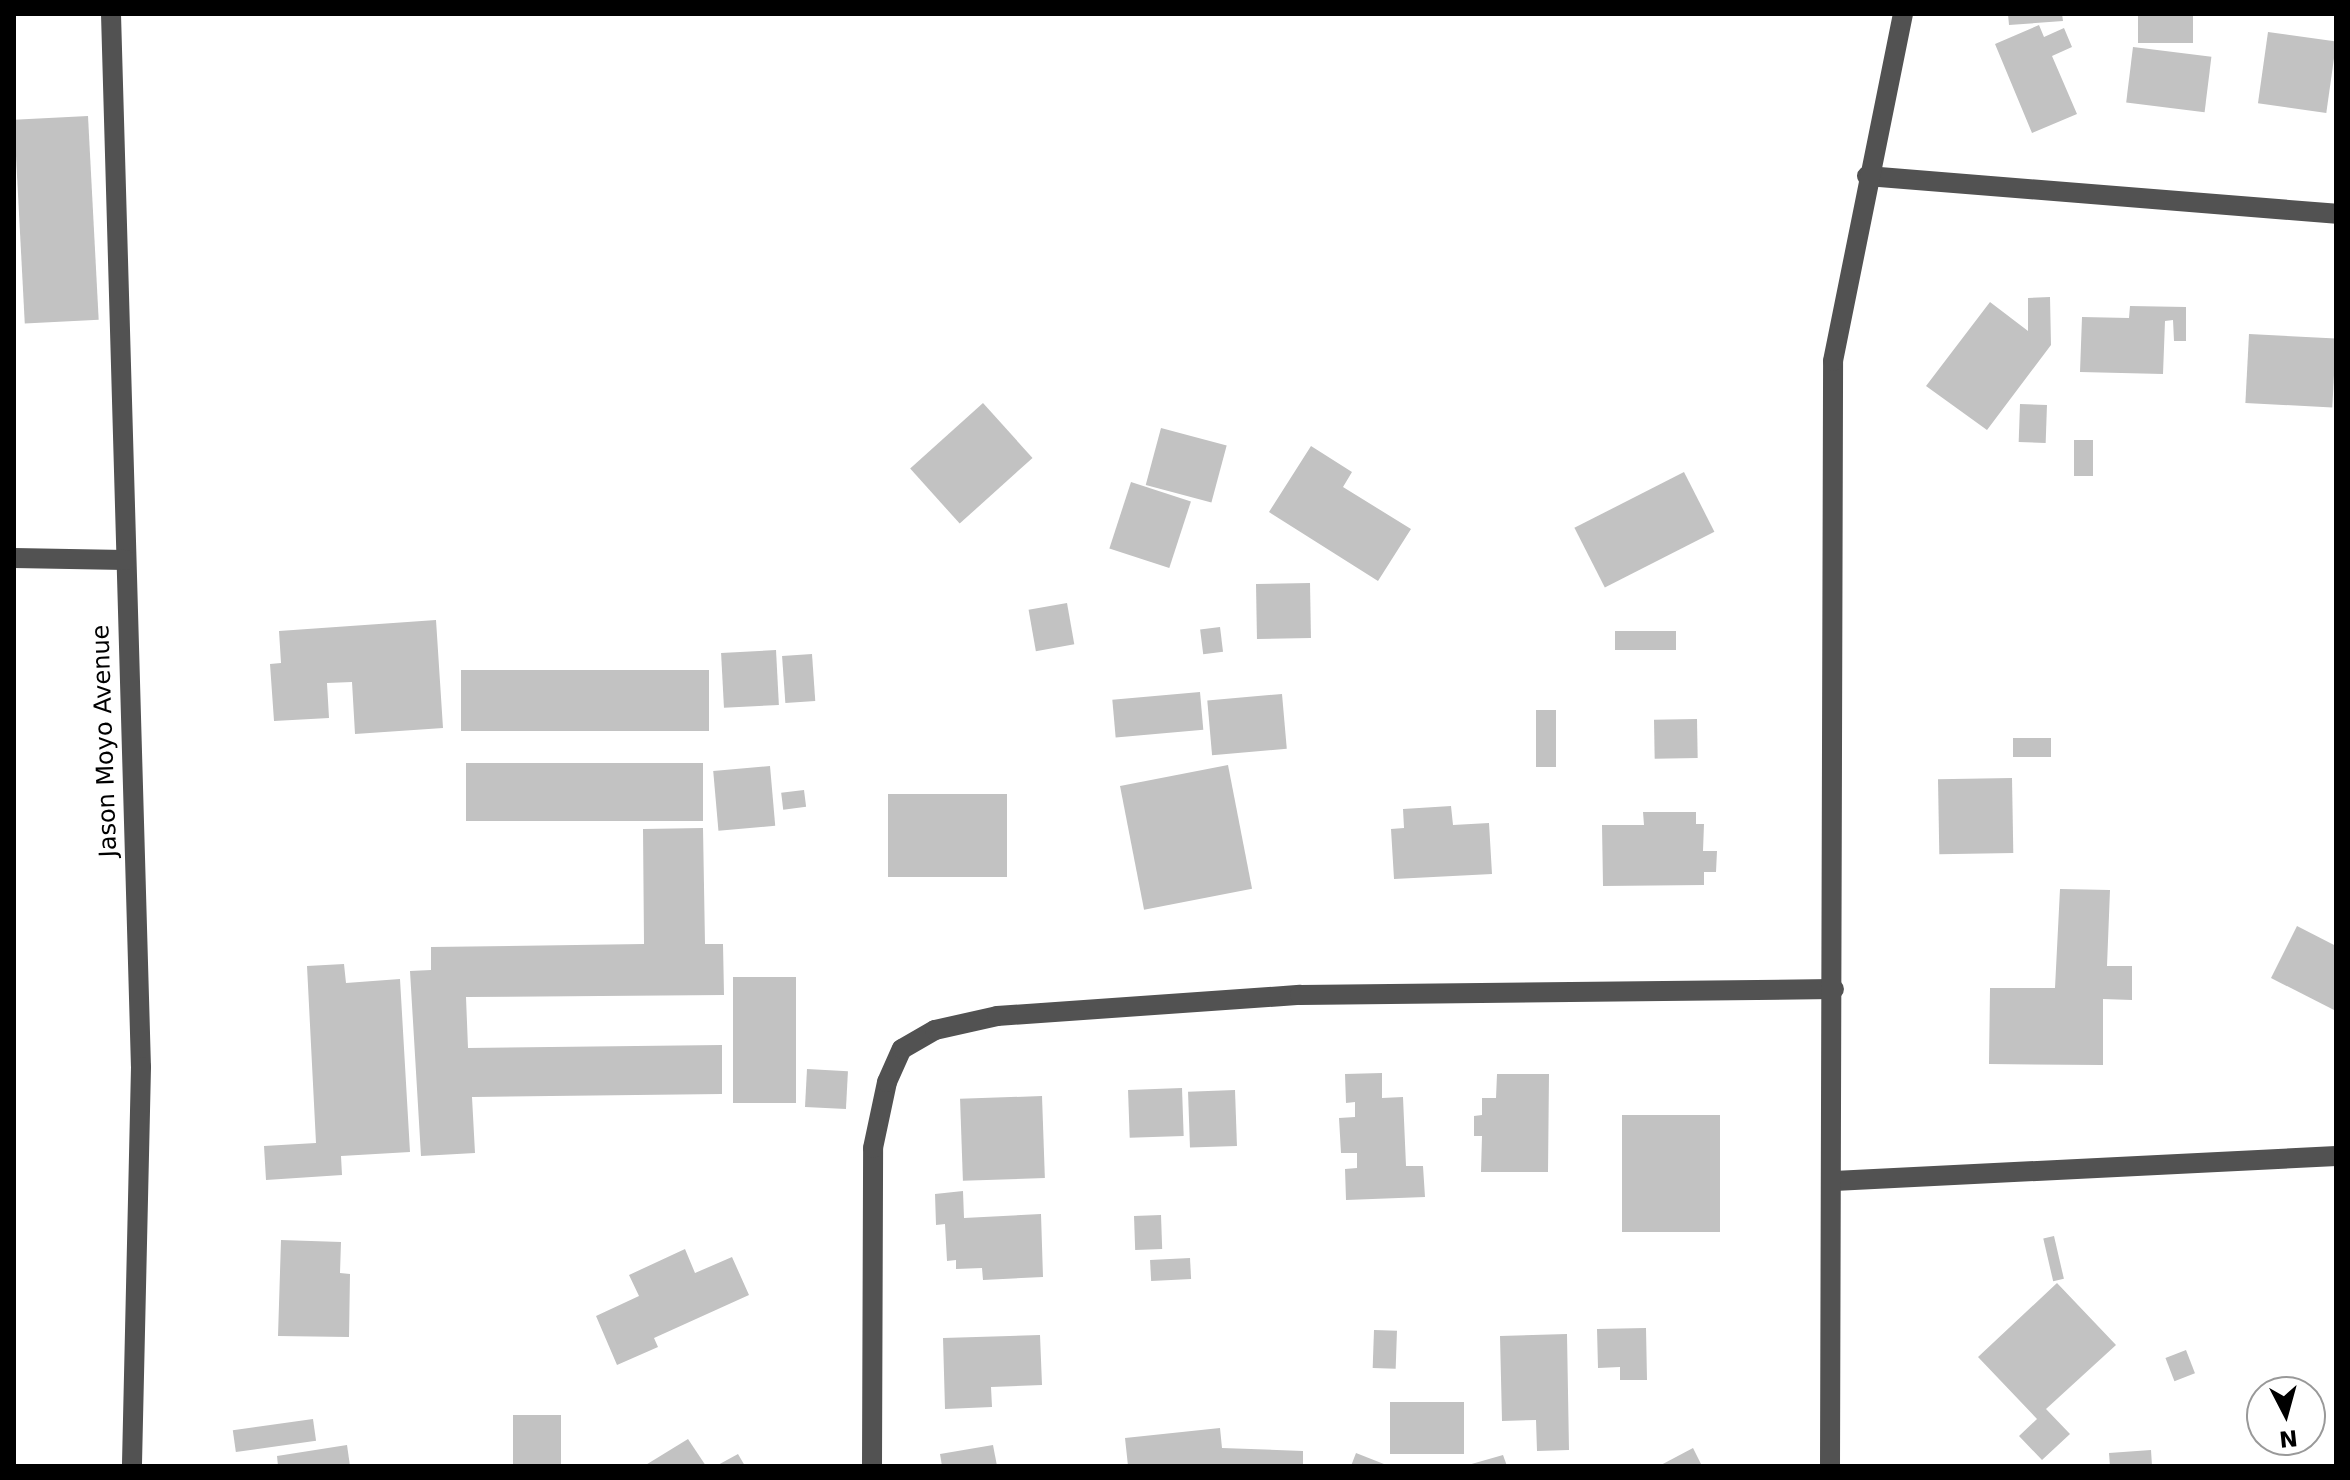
<!DOCTYPE html>
<style>
body{margin:0}
#map{position:relative;width:2350px;height:1480px;overflow:hidden;background:#fff;font-family:"DejaVu Sans",sans-serif}
div>[style]{position:absolute}
.building>*{inset:0;background:#c2c2c2;transform-origin:0 0}
.minor>*{height:20px;margin:-10px;padding:0 10px;transform-origin:10px;border-radius:10px;background:#525252}
span{translate:-50% -50%;white-space:nowrap;text-align:center;line-height:1.15;-webkit-text-stroke:6px #fff;paint-order:stroke}
.street-label{font-size:24px;color:#000}
.frame{position:absolute;inset:0;border:16px solid #000;pointer-events:none}
.north{position:absolute;left:2246px;top:1376px;width:80px;height:80px;box-sizing:border-box;background:#fff;border:2px solid #999;border-radius:50%;rotate:174deg;font-size:22px;font-weight:700;line-height:32px;text-align:center;color:#000}
.north::after{content:'';display:block;margin:auto;width:28px;height:36px;background:#000;clip-path:polygon(50% 0,100% 100%,50% 72%,0 100%)}
</style>
<div id="map">
<div class="building">
<div style="clip-path:polygon(2008px 14px,2062px 14px,2063px 21px,2009px 25px)"></div>
<div style="left:2138px;top:14px;width:55px;height:29px"></div>
<div style="clip-path:polygon(2039px 25px,2044px 37px,2064px 28px,2072px 47px,2052px 56px,2077px 114px,2032px 133px,1995px 44px)"></div>
<div style="left:2268px;top:32px;width:69px;height:72px;rotate:8deg"></div>
<div style="left:2133px;top:47px;width:79px;height:56px;rotate:7deg"></div>
<div style="left:88px;top:116px;width:204px;height:74px;rotate:87deg"></div>
<div style="clip-path:polygon(2050px 297px,2051px 345px,1987px 430px,1926px 386px,1990px 302px,2028px 331px,2028px 298px)"></div>
<div style="clip-path:polygon(2130px 306px,2186px 307px,2186px 341px,2174px 341px,2173px 320px,2165px 321px,2163px 374px,2080px 372px,2082px 317px,2129px 318px)"></div>
<div style="left:2249px;top:334px;width:87px;height:69px;rotate:3deg"></div>
<div style="left:983px;top:403px;width:74px;height:98px;rotate:48deg"></div>
<div style="left:2020px;top:404px;width:27px;height:38px;rotate:2deg"></div>
<div style="left:1161px;top:428px;width:68px;height:59px;rotate:15deg"></div>
<div style="left:2074px;top:440px;width:19px;height:36px"></div>
<div style="clip-path:polygon(1311px 446px,1352px 472px,1343px 487px,1411px 529px,1378px 581px,1269px 512px)"></div>
<div style="left:1684px;top:472px;width:67px;height:123px;rotate:63deg"></div>
<div style="left:1131px;top:482px;width:63px;height:70px;rotate:18deg"></div>
<div style="left:1310px;top:583px;width:55px;height:54px;rotate:89deg"></div>
<div style="left:1067px;top:603px;width:42px;height:39px;rotate:80deg"></div>
<div style="clip-path:polygon(436px 620px,443px 728px,355px 734px,352px 682px,327px 683px,329px 718px,274px 721px,270px 664px,281px 663px,279px 631px)"></div>
<div style="left:1220px;top:627px;width:25px;height:20px;rotate:83deg"></div>
<div style="left:1615px;top:631px;width:61px;height:19px"></div>
<div style="left:776px;top:650px;width:55px;height:55px;rotate:87deg"></div>
<div style="left:812px;top:654px;width:47px;height:30px;rotate:86deg"></div>
<div style="left:709px;top:670px;width:61px;height:248px;rotate:90deg"></div>
<div style="left:1200px;top:692px;width:38px;height:88px;rotate:85deg"></div>
<div style="left:1282px;top:694px;width:55px;height:75px;rotate:85deg"></div>
<div style="left:1536px;top:710px;width:20px;height:57px"></div>
<div style="left:1697px;top:719px;width:39px;height:43px;rotate:89deg"></div>
<div style="left:2013px;top:738px;width:38px;height:19px"></div>
<div style="left:703px;top:763px;width:58px;height:237px;rotate:90deg"></div>
<div style="left:1228px;top:765px;width:126px;height:110px;rotate:79deg"></div>
<div style="left:770px;top:766px;width:60px;height:57px;rotate:85deg"></div>
<div style="left:2012px;top:778px;width:75px;height:74px;rotate:89deg"></div>
<div style="left:804px;top:790px;width:17px;height:23px;rotate:83deg"></div>
<div style="left:888px;top:794px;width:119px;height:83px"></div>
<div style="clip-path:polygon(1451px 806px,1453px 825px,1489px 823px,1492px 874px,1394px 879px,1391px 829px,1404px 828px,1403px 809px)"></div>
<div style="clip-path:polygon(1643px 812px,1696px 812px,1696px 824px,1704px 824px,1703px 851px,1717px 851px,1716px 872px,1704px 872px,1704px 885px,1603px 886px,1602px 825px,1644px 825px)"></div>
<div style="clip-path:polygon(703px 828px,705px 944px,723px 944px,724px 995px,466px 997px,468px 1048px,722px 1045px,722px 1094px,472px 1097px,475px 1153px,421px 1156px,410px 971px,431px 970px,431px 947px,644px 944px,643px 829px)"></div>
<div style="clip-path:polygon(2060px 889px,2110px 890px,2107px 966px,2132px 966px,2132px 1000px,2103px 999px,2103px 1065px,1989px 1064px,1990px 988px,2055px 988px)"></div>
<div style="clip-path:polygon(2297px 926px,2336px 946px,2336px 1011px,2271px 978px)"></div>
<div style="clip-path:polygon(344px 964px,346px 983px,400px 979px,410px 1152px,341px 1156px,342px 1175px,266px 1180px,264px 1146px,316px 1143px,307px 966px)"></div>
<div style="left:796px;top:977px;width:126px;height:63px;rotate:90deg"></div>
<div style="left:807px;top:1069px;width:41px;height:38px;rotate:3deg"></div>
<div style="clip-path:polygon(1382px 1073px,1382px 1098px,1403px 1097px,1406px 1166px,1423px 1166px,1425px 1197px,1346px 1200px,1345px 1169px,1357px 1168px,1357px 1153px,1341px 1153px,1339px 1118px,1355px 1117px,1355px 1102px,1346px 1103px,1345px 1074px)"></div>
<div style="clip-path:polygon(1497px 1074px,1549px 1074px,1548px 1172px,1481px 1172px,1482px 1136px,1474px 1136px,1474px 1116px,1482px 1115px,1482px 1098px,1496px 1098px)"></div>
<div style="left:1182px;top:1088px;width:48px;height:54px;rotate:88deg"></div>
<div style="left:1235px;top:1090px;width:56px;height:47px;rotate:88deg"></div>
<div style="left:1042px;top:1096px;width:82px;height:82px;rotate:88deg"></div>
<div style="left:1622px;top:1115px;width:98px;height:117px"></div>
<div style="clip-path:polygon(963px 1191px,964px 1218px,1041px 1214px,1043px 1277px,983px 1280px,982px 1268px,956px 1269px,956px 1260px,947px 1261px,945px 1224px,936px 1225px,935px 1194px)"></div>
<div style="left:1161px;top:1215px;width:34px;height:27px;rotate:88deg"></div>
<div style="left:2054px;top:1236px;width:44px;height:11px;rotate:77deg"></div>
<div style="clip-path:polygon(281px 1240px,341px 1242px,340px 1273px,350px 1274px,349px 1337px,278px 1336px)"></div>
<div style="clip-path:polygon(685px 1249px,695px 1273px,732px 1257px,749px 1295px,654px 1338px,658px 1347px,617px 1365px,596px 1316px,639px 1296px,629px 1275px)"></div>
<div style="left:1190px;top:1258px;width:21px;height:40px;rotate:87deg"></div>
<div style="clip-path:polygon(2057px 1283px,2116px 1345px,2046px 1409px,2070px 1434px,2042px 1460px,2019px 1436px,2037px 1419px,1978px 1357px)"></div>
<div style="clip-path:polygon(1646px 1328px,1647px 1380px,1620px 1380px,1620px 1367px,1598px 1368px,1597px 1329px)"></div>
<div style="left:1374px;top:1330px;width:23px;height:38px;rotate:2deg"></div>
<div style="clip-path:polygon(1567px 1334px,1569px 1450px,1537px 1451px,1536px 1420px,1502px 1421px,1500px 1336px)"></div>
<div style="clip-path:polygon(1040px 1335px,1042px 1385px,991px 1387px,992px 1407px,945px 1409px,943px 1338px)"></div>
<div style="left:2186px;top:1350px;width:25px;height:22px;rotate:69deg"></div>
<div style="left:1390px;top:1402px;width:74px;height:52px"></div>
<div style="left:513px;top:1415px;width:48px;height:51px"></div>
<div style="left:313px;top:1419px;width:22px;height:81px;rotate:82deg"></div>
<div style="clip-path:polygon(1220px 1428px,1222px 1448px,1303px 1451px,1303px 1466px,1128px 1466px,1125px 1438px)"></div>
<div style="clip-path:polygon(688px 1439px,706px 1466px,644px 1466px)"></div>
<div style="clip-path:polygon(347px 1445px,350px 1466px,278px 1466px,277px 1456px)"></div>
<div style="clip-path:polygon(993px 1445px,997px 1466px,942px 1466px,940px 1454px)"></div>
<div style="clip-path:polygon(1693px 1448px,1702px 1466px,1659px 1466px)"></div>
<div style="clip-path:polygon(2151px 1450px,2152px 1466px,2110px 1466px,2109px 1453px)"></div>
<div style="clip-path:polygon(1356px 1453px,1389px 1466px,1351px 1466px)"></div>
<div style="clip-path:polygon(738px 1454px,745px 1466px,716px 1466px)"></div>
<div style="clip-path:polygon(1503px 1455px,1507px 1466px,1468px 1466px,1468px 1465px)"></div>
</div>
<div class="minor">
<div style="left:111px;top:14px;width:1053px;rotate:88.37deg"></div>
<div style="left:141px;top:1067px;width:399px;rotate:91.3deg"></div>
<div style="left:1867px;top:176px;width:471px;rotate:4.6deg"></div>
<div style="left:14px;top:558px;width:111px;rotate:1deg"></div>
<div style="left:1834px;top:1181px;width:503px;rotate:-2.85deg"></div>
<div style="left:872px;top:1466px;width:318px;rotate:-89.8deg"></div>
<div style="left:873px;top:1148px;width:67px;rotate:-78deg"></div>
<div style="left:887px;top:1082px;width:36px;rotate:-66deg"></div>
<div style="left:902px;top:1049px;width:38px;rotate:-30deg"></div>
<div style="left:935px;top:1030px;width:64px;rotate:-12.7deg"></div>
<div style="left:997px;top:1016px;width:304px;rotate:-4deg"></div>
<div style="left:1300px;top:995px;width:534px;rotate:-0.64deg"></div>
<div style="left:1830px;top:1466px;width:1105px;rotate:-89.84deg"></div>
<div style="left:1833px;top:361px;width:354px;rotate:-78.6deg"></div>
</div>
<div class="street-label">
<span style="left:105px;top:741px;rotate:-92deg">Jason Moyo Avenue</span>
</div>
<div class="frame"></div>
<div class="north">N</div>
</div>
